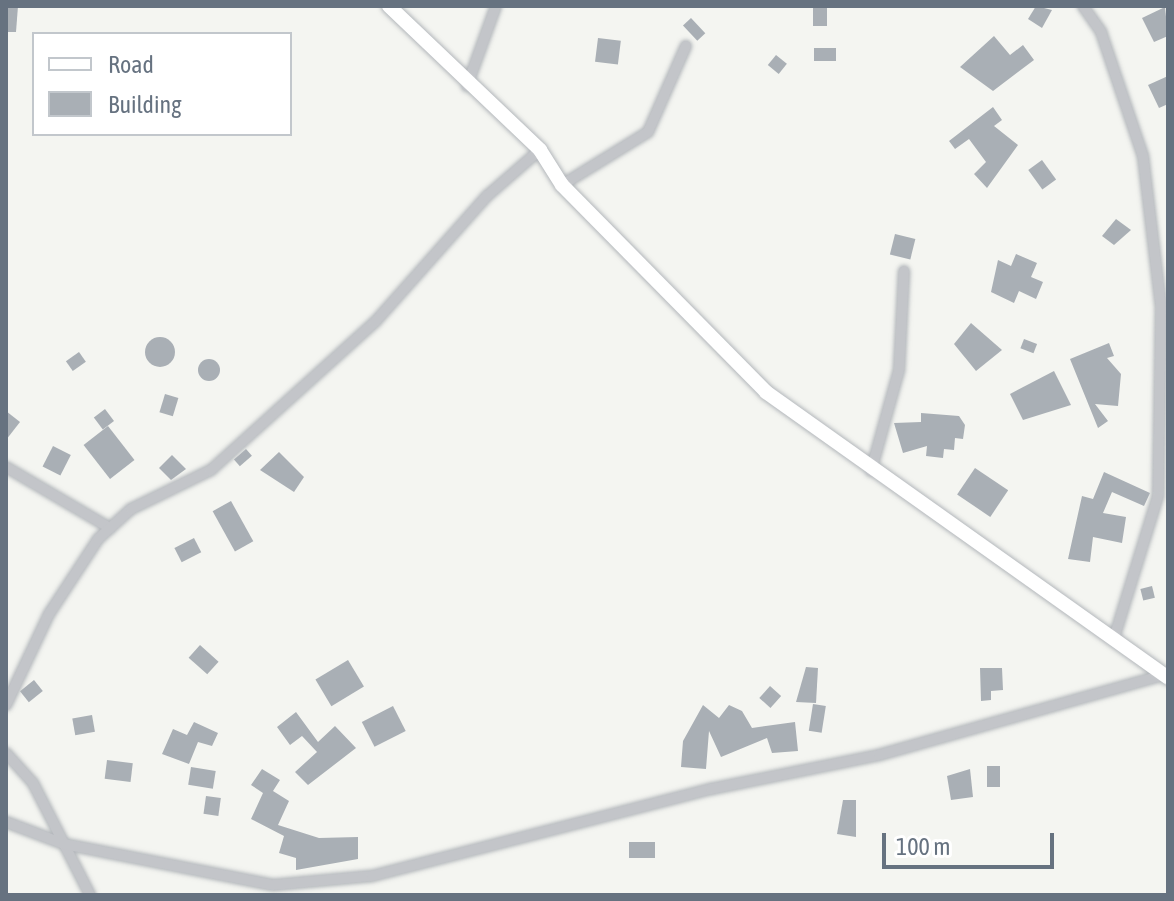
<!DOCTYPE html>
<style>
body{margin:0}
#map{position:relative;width:1174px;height:901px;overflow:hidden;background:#f4f5f1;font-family:"Asap Condensed",sans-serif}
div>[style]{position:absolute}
.building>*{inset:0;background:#a9afb5;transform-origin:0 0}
.round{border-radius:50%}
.roads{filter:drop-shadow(0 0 2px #b3b7bb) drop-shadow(0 0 2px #b3b7bb)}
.street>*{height:10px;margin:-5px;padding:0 5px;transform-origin:5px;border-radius:5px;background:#c3c5c9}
.secondary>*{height:14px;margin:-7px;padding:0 7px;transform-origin:7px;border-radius:7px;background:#fff}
span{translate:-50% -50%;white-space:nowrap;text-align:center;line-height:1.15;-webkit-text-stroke:8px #fff;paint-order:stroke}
.frame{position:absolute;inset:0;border:8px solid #667280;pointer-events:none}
.legend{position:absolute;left:32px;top:32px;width:260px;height:104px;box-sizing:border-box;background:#fff;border:2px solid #c2c7cc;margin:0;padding:10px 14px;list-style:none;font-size:24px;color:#667280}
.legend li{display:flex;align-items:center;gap:16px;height:40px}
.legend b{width:40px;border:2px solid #c2c7cc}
.scale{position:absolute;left:882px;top:833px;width:172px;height:36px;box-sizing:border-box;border:4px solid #667280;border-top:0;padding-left:10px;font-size:24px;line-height:28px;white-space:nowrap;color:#667280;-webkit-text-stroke:6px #fff;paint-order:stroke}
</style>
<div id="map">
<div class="building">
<div style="clip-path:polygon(6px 6px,18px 6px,16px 32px,6px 32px)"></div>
<div style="left:813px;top:6px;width:14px;height:20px"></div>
<div style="clip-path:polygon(1036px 6px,1052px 10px,1042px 28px,1028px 19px)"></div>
<div style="clip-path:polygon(1165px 7px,1168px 36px,1154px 42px,1142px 18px)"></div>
<div style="left:691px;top:18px;width:21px;height:11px;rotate:47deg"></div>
<div style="clip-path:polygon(994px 36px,1010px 55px,1023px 45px,1034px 60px,993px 91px,960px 67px)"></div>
<div style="left:598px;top:38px;width:23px;height:24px;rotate:7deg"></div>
<div style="left:836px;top:48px;width:13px;height:22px;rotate:90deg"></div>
<div style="left:776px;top:55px;width:14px;height:13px;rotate:39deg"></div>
<div style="clip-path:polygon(1168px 76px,1168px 104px,1159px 108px,1148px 85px)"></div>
<div style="clip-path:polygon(993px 107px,1002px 120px,994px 126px,1018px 145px,987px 188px,974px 174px,986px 162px,969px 139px,955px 149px,949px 141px)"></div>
<div style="left:1042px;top:160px;width:24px;height:17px;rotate:54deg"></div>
<div style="clip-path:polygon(1116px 219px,1131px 230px,1114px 245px,1102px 236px)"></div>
<div style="left:895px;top:234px;width:21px;height:21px;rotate:14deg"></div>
<div style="clip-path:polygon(1016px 254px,1037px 263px,1031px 277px,1043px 282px,1036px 299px,1019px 291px,1014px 303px,991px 292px,998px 260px,1011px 266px)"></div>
<div style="clip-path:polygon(971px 323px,1002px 350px,976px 371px,954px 344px)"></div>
<div class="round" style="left:145px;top:337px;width:30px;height:30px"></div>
<div style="left:1024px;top:339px;width:14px;height:10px;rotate:21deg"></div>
<div style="clip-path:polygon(1109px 343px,1114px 356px,1107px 358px,1121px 374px,1118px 406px,1095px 404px,1108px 421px,1098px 428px,1070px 359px)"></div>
<div style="left:79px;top:352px;width:12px;height:16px;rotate:55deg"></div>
<div class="round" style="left:198px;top:359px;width:22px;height:22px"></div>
<div style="clip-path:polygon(1054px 371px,1071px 405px,1023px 420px,1010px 394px)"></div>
<div style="left:165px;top:394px;width:14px;height:19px;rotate:17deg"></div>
<div style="left:105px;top:409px;width:15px;height:14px;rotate:53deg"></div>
<div style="clip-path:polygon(6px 411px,20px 422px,6px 440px)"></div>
<div style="clip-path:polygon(921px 413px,959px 416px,965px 425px,963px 439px,955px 438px,954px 450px,944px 449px,943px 458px,926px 456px,927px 446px,903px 453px,894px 423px,921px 422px)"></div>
<div style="left:108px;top:426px;width:43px;height:31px;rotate:52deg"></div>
<div style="left:53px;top:446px;width:20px;height:23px;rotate:27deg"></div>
<div style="left:246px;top:449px;width:9px;height:16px;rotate:49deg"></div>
<div style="clip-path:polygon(279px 452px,304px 477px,294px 492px,260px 470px)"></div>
<div style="clip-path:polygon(172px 455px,186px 469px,171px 480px,159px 468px)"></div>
<div style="left:975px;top:468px;width:40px;height:32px;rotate:34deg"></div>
<div style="clip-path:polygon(1104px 472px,1150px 493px,1144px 506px,1112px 492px,1103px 513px,1126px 517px,1122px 543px,1093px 537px,1090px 562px,1068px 559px,1082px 496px,1093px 499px)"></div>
<div style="left:231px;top:501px;width:46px;height:21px;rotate:61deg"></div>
<div style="left:194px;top:538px;width:16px;height:22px;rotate:63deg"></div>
<div style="left:1152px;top:586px;width:12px;height:12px;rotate:76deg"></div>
<div style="left:200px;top:645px;width:25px;height:17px;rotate:42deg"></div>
<div style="left:348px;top:660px;width:31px;height:38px;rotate:59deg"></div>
<div style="clip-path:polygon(806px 667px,818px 668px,816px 703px,796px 702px)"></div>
<div style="clip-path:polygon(980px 668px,1002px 668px,1003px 690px,991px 691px,991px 700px,981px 701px)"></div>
<div style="left:34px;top:680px;width:14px;height:18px;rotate:51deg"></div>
<div style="left:770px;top:686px;width:15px;height:16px;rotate:42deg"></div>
<div style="left:813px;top:704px;width:13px;height:27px;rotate:9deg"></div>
<div style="clip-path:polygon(703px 705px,719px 718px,729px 705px,742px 711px,752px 728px,795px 722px,798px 751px,772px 753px,767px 738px,721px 757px,709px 731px,706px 769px,681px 767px,683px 741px)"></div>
<div style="left:393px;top:706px;width:28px;height:35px;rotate:63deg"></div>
<div style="clip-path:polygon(296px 712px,318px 742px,335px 726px,356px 748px,308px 785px,295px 772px,317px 752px,302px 736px,290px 745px,277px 727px)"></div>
<div style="left:92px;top:715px;width:17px;height:20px;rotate:80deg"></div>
<div style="clip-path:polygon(194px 722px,218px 733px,212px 746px,198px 742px,189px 764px,162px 754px,173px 729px,187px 735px)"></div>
<div style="left:107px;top:760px;width:26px;height:19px;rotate:7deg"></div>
<div style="left:987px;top:766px;width:13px;height:21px"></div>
<div style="left:191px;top:767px;width:25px;height:18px;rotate:9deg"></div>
<div style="clip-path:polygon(262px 769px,280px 780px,273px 791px,289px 801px,278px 825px,319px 838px,358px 837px,358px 859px,296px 870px,296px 858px,279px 853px,284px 836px,251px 819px,263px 793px,251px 785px)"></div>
<div style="clip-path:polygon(970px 769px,973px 797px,951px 800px,947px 776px)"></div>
<div style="left:206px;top:796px;width:15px;height:18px;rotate:8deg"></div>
<div style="clip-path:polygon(843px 800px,856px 800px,856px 837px,837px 834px)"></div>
<div style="left:629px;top:842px;width:26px;height:16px"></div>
</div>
<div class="roads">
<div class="street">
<div style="left:1083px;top:6px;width:32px;rotate:55deg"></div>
<div style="left:1101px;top:32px;width:131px;rotate:71.3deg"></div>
<div style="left:1143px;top:156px;width:152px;rotate:83.2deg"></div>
<div style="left:1161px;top:307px;width:189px;rotate:90.9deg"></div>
<div style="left:1158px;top:496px;width:149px;rotate:107.2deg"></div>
<div style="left:467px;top:86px;width:85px;rotate:-70.1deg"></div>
<div style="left:562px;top:185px;width:101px;rotate:-31.6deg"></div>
<div style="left:648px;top:132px;width:94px;rotate:-66.2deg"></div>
<div style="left:6px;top:467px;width:121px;rotate:30.4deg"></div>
<div style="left:871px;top:471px;width:105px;rotate:-74.5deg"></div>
<div style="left:899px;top:370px;width:99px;rotate:-87.1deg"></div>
<div style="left:6px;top:705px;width:101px;rotate:-64.7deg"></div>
<div style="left:49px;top:614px;width:90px;rotate:-56.8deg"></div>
<div style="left:98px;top:539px;width:45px;rotate:-42.3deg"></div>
<div style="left:131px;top:509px;width:89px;rotate:-26deg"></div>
<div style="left:211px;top:470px;width:221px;rotate:-42.1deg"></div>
<div style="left:375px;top:322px;width:169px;rotate:-48.4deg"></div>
<div style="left:487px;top:196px;width:70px;rotate:-41deg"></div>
<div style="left:6px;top:753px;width:40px;rotate:48deg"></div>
<div style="left:33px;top:783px;width:126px;rotate:63deg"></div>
<div style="left:6px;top:822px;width:62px;rotate:20.8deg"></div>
<div style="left:64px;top:844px;width:213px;rotate:11.1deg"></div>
<div style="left:273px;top:885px;width:99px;rotate:-5.2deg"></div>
<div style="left:372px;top:876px;width:350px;rotate:-14.4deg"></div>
<div style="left:711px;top:789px;width:171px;rotate:-11.4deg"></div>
<div style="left:879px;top:755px;width:296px;rotate:-15.7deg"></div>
</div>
<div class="secondary">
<div style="left:389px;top:6px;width:209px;rotate:43.6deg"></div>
<div style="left:540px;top:150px;width:41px;rotate:57.8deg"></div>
<div style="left:562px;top:185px;width:291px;rotate:45.4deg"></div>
<div style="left:766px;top:392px;width:493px;rotate:35.4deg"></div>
</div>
</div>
<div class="frame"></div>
<ul class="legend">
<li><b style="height:10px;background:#fff"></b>Road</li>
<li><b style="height:22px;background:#a9afb5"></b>Building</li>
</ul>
<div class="scale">100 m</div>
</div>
